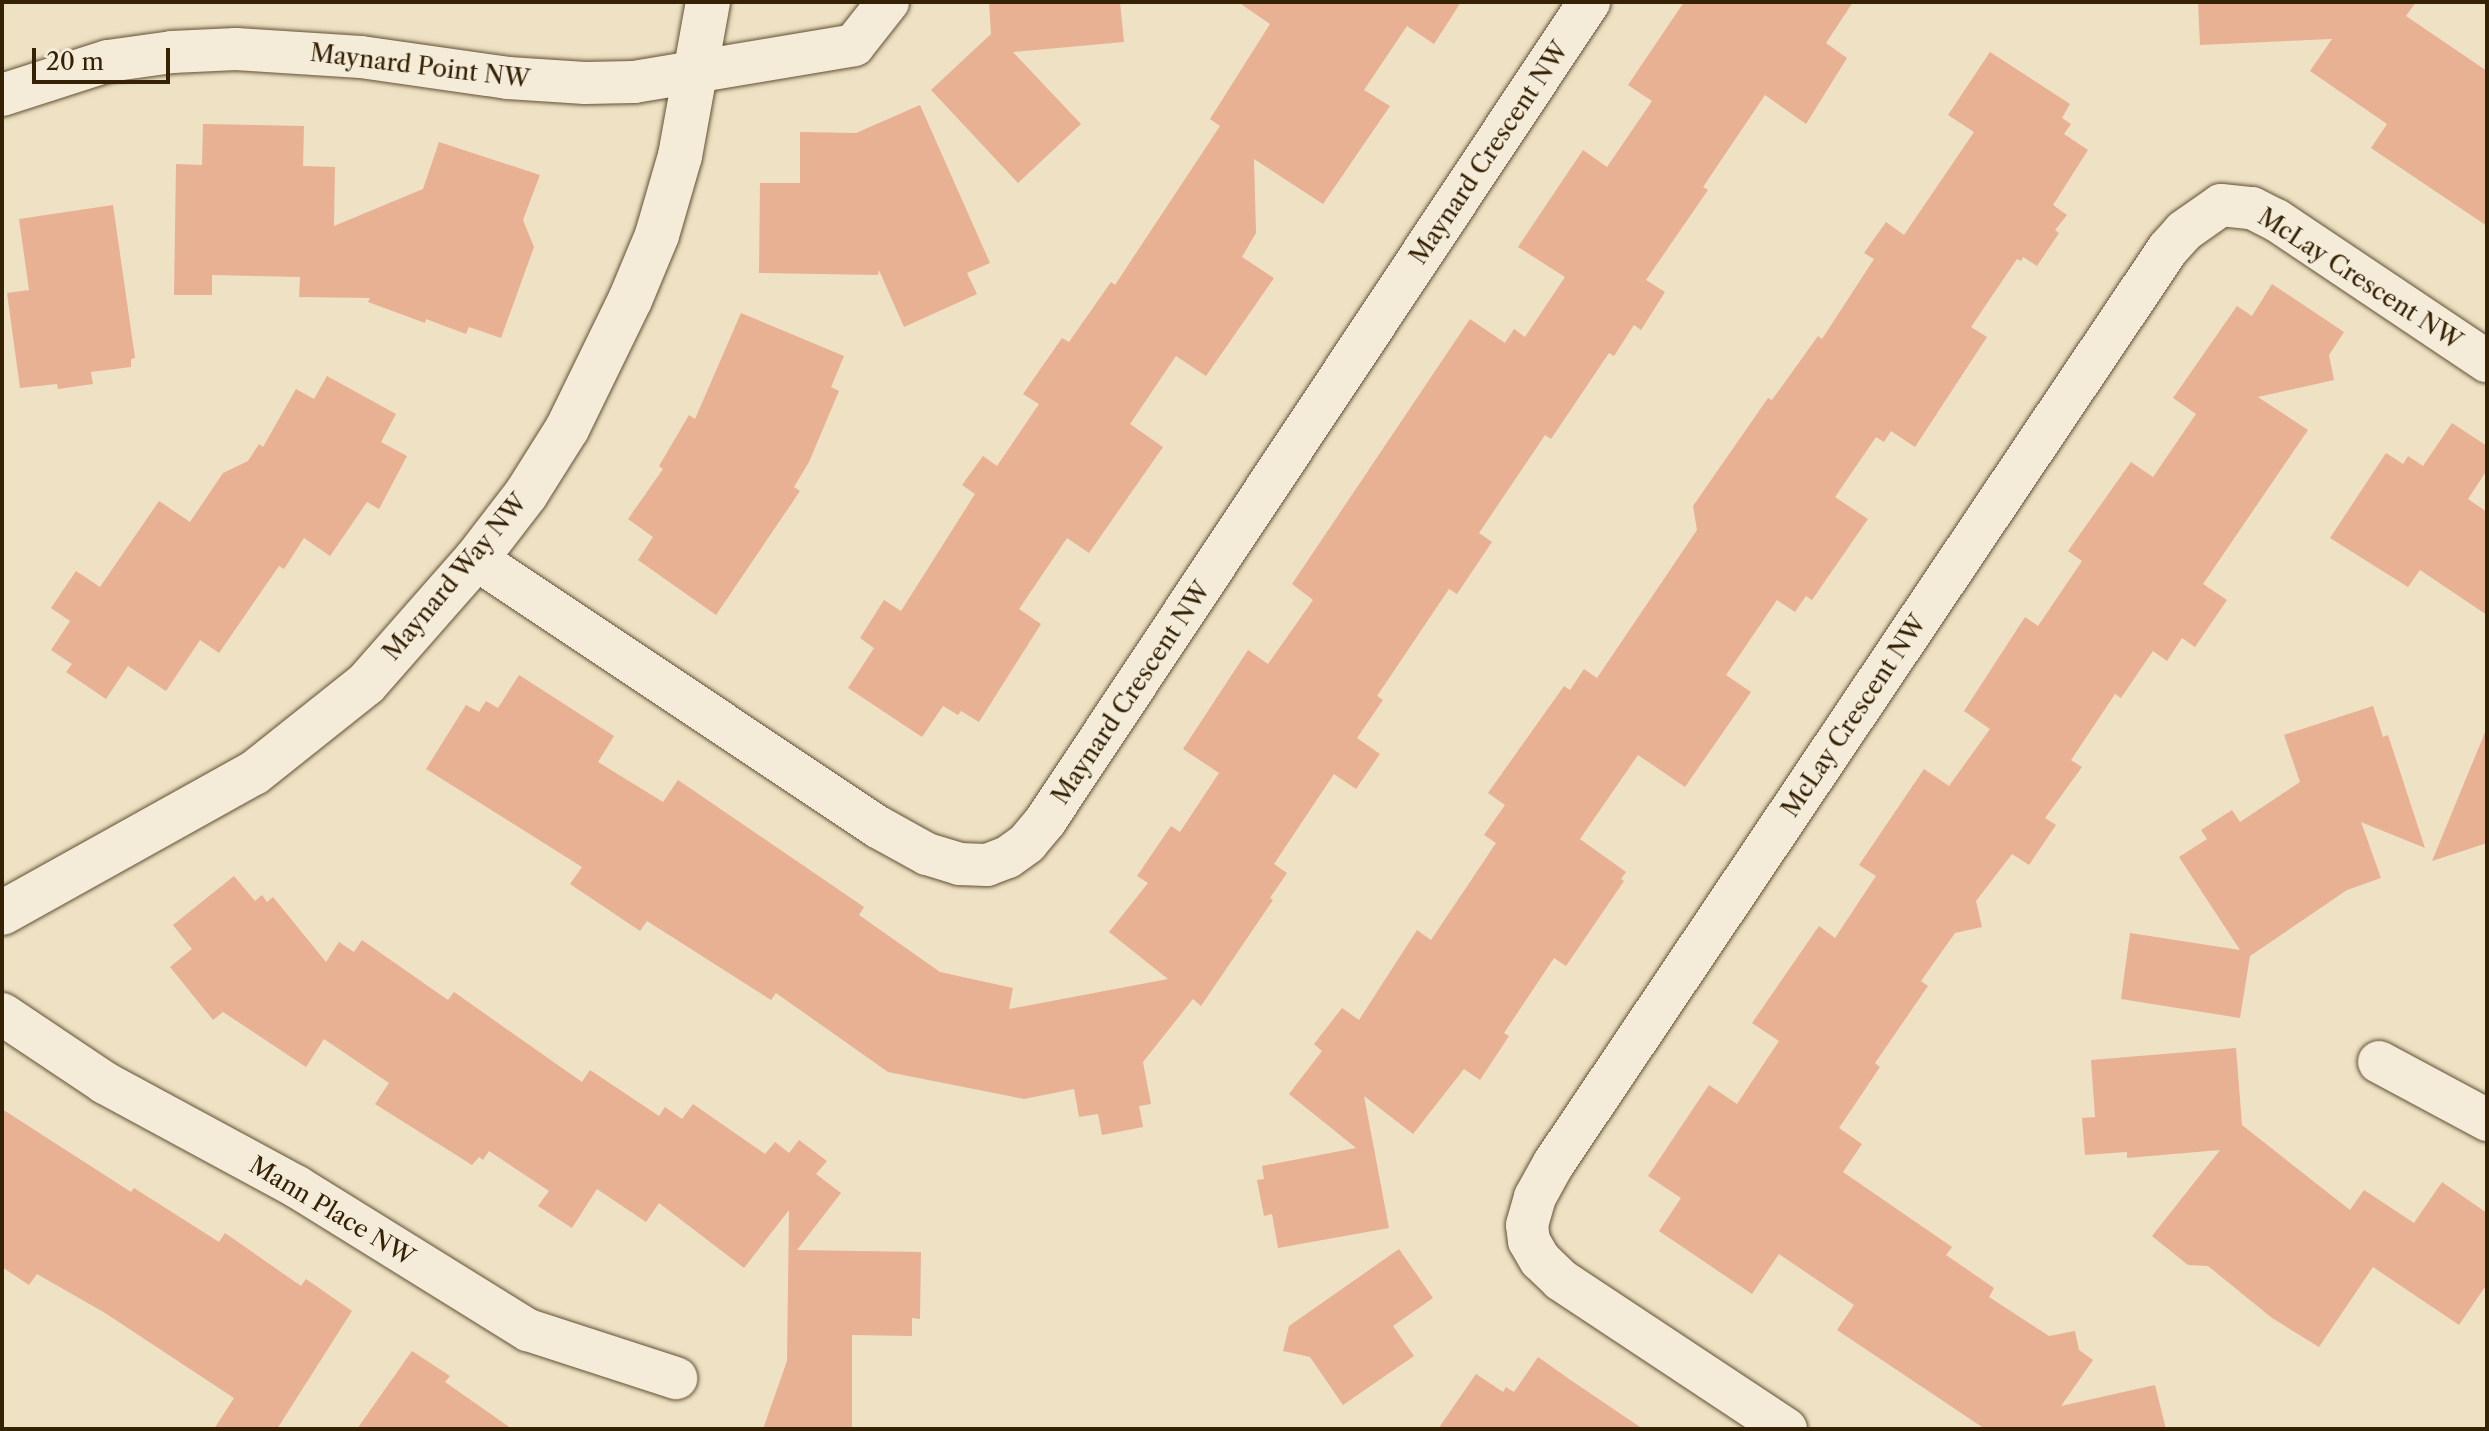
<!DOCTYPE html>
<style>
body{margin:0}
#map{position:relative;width:2489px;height:1431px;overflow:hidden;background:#eee1c4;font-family:"Libre Caslon Text",serif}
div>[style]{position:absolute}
.building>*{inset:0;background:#e8b194}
.roads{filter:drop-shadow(0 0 2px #635134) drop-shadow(0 0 2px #635134)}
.minor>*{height:42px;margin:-21px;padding:0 21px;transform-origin:21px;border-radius:21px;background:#f4ecd9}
.tertiary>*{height:44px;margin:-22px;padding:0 22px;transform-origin:22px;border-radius:22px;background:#f4ecd9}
span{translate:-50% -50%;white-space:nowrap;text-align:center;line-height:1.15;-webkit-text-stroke:6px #f4ecd9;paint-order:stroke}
.street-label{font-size:24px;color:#352104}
.frame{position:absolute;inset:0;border:4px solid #352104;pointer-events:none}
.scale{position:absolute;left:32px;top:48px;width:138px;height:36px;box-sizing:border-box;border:4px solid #352104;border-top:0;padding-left:10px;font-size:24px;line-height:28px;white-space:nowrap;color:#352104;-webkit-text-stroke:6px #f4ecd9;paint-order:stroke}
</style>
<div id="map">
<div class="building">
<div style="clip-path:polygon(989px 2px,1120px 2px,1124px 42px,1013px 52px,1081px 124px,1018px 183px,931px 90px,991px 34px)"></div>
<div style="clip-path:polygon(1238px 2px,1461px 2px,1434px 44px,1407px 26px,1364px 90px,1390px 106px,1323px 204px,1254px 159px,1256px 233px,1242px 257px,1274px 278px,1206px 376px,1176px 356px,1130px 424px,1163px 447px,1089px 553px,1067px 538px,1019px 609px,1041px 624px,979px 722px,961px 711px,958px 715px,943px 706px,922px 737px,848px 688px,874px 648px,860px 638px,884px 600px,901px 611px,975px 494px,962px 485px,983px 456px,997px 466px,1039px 404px,1023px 394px,1062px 338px,1069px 342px,1111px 282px,1115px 285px,1220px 126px,1210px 119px,1270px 24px)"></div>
<div style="clip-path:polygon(1684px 2px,1853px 2px,1826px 43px,1847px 58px,1806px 124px,1765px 95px,1703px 187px,1708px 190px,1646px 280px,1665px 292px,1641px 330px,1634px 325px,1614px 356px,1609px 353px,1551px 439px,1545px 435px,1479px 533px,1492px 542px,1457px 594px,1449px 589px,1377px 696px,1383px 700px,1357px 738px,1380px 754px,1356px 789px,1334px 774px,1274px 864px,1287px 873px,1270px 898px,1273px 900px,1201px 1006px,1193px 999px,1143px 1062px,1151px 1104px,1139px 1106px,1143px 1127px,1102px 1135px,1098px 1114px,1079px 1117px,1074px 1089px,1024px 1099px,888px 1072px,776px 993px,771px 1000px,647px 921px,640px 931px,570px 884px,582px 867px,426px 769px,466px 705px,479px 712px,486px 701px,498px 708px,519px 675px,614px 736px,598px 762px,663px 802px,678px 780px,864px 907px,859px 915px,940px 972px,1013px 988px,1009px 1009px,1168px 979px,1109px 932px,1148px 883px,1137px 876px,1171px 826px,1180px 832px,1219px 773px,1183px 749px,1248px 650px,1268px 664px,1313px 600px,1292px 584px,1470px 319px,1505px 343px,1514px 329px,1525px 337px,1565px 277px,1518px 247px,1583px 150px,1607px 167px,1652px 101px,1628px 85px)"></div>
<div style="clip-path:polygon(2198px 2px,2416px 2px,2406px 16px,2487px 71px,2487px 226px,2371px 148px,2387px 124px,2310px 71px,2332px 39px,2200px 45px)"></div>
<div style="clip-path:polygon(1990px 52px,2070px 104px,2062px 118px,2071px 124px,2064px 134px,2088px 150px,2053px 205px,2067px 215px,2055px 230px,2059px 233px,2037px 266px,2023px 257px,2021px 261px,2017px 259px,1971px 327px,1987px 337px,1915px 447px,1891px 431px,1884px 442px,1876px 437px,1835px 497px,1868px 519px,1812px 600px,1806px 596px,1795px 612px,1777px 600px,1726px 675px,1751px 692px,1685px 787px,1638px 755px,1580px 839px,1626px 872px,1621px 879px,1624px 881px,1566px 966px,1554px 958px,1504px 1033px,1509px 1036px,1480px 1080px,1464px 1069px,1413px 1134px,1364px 1096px,1389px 1228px,1278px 1248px,1272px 1214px,1264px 1216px,1257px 1180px,1264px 1179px,1262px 1166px,1356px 1148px,1289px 1094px,1322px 1051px,1314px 1044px,1342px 1008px,1359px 1020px,1417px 930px,1431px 940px,1496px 843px,1484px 835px,1505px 805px,1488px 793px,1564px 686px,1570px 690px,1584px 669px,1597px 678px,1697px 530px,1693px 506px,1768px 398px,1772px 400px,1818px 336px,1822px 339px,1874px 259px,1864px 253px,1886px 222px,1904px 235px,1974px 132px,1948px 115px)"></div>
<div style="clip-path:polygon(920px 105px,990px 263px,967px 273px,977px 294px,904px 327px,879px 270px,878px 275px,759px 273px,760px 183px,800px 183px,800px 132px,856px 133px)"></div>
<div style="clip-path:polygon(203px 124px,304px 126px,303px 166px,335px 167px,334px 226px,423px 189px,439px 142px,540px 175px,523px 220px,534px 247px,501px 338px,469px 327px,466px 334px,426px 319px,425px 323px,368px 302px,370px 298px,299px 297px,300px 277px,212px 275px,212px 295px,174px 295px,176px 164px,202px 165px)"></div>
<div style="clip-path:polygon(113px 205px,135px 358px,131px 359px,131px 367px,91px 372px,93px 384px,58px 389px,57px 384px,20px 388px,7px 293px,29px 290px,19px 219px)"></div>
<div style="clip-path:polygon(2272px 284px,2344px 332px,2329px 355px,2334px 380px,2258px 397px,2308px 430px,2203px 584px,2227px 600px,2195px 647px,2182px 638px,2167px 661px,2153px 651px,2121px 698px,2115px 694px,2071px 760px,2082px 767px,2045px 818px,2056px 825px,2029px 865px,2012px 854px,1976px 901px,1982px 927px,1955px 933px,1921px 981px,1928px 986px,1875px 1063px,1880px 1067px,1839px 1128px,1862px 1144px,1843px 1172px,1952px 1247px,1946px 1255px,1994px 1288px,1989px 1297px,2049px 1336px,2075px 1331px,2079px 1350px,2093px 1360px,2061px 1406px,2155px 1385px,2166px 1429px,1985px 1429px,1837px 1330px,1854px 1305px,1779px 1254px,1752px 1294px,1659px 1231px,1681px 1198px,1648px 1176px,1709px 1085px,1737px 1104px,1779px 1041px,1752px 1023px,1819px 926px,1835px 938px,1876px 876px,1859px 865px,1924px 769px,1949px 786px,1990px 729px,1964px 711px,2025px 617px,2038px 626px,2082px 561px,2068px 551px,2131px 462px,2153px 477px,2196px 414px,2173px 398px,2237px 306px,2252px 316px)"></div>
<div style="clip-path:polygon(741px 313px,844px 356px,831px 387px,839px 391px,809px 462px,794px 487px,800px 491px,716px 615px,638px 560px,653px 537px,628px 519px,663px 469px,659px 466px,689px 415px,695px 419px)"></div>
<div style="clip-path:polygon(327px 376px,396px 414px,381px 442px,407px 456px,379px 509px,367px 502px,330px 556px,304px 538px,284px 569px,279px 566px,219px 653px,200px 640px,166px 691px,128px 666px,106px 699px,66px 672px,72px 664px,51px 650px,70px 621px,51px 608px,76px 571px,100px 587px,159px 501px,190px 522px,223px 473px,248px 461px,259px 444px,263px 447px,296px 389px,314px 399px)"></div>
<div style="clip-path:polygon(2452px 423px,2487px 446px,2487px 470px,2468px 499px,2487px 512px,2487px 615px,2420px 570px,2408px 587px,2330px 538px,2386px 453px,2403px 464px,2408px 456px,2423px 466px)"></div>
<div style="clip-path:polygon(2373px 706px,2383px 737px,2388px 735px,2425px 848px,2361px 822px,2381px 878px,2347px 890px,2250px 956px,2240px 1018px,2121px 999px,2130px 933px,2240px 950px,2179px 857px,2207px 839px,2201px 830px,2232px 810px,2240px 822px,2300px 782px,2284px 735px)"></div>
<div style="clip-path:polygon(2486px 730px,2487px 843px,2432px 861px)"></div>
<div style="clip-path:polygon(234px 876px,255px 901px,262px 895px,267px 902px,273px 897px,326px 962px,339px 942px,354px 952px,362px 940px,448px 1000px,454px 992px,582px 1082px,590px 1070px,659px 1116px,665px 1107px,682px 1119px,693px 1104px,765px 1154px,775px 1142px,789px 1153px,799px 1140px,827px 1161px,816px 1174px,841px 1193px,797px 1250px,921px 1252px,920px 1319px,912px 1318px,912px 1336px,852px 1335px,852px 1429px,763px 1429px,787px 1361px,789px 1210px,744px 1268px,659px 1203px,646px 1222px,597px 1189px,572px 1228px,538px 1206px,549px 1191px,489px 1151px,483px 1160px,479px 1157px,472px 1165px,375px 1104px,389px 1083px,324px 1039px,306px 1067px,223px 1012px,213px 1020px,170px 967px,192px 949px,173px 925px)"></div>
<div style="clip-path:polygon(2236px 1048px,2242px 1125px,2350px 1210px,2364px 1190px,2414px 1223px,2442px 1182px,2487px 1213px,2487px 1284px,2459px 1325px,2373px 1267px,2319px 1347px,2272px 1318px,2208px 1266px,2188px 1265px,2152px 1236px,2220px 1150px,2127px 1158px,2127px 1152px,2085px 1155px,2082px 1118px,2095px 1117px,2091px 1060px)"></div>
<div style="clip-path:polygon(2px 1109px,131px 1192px,134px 1188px,219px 1242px,225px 1233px,301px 1286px,306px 1279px,352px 1311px,277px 1429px,214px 1429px,234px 1398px,105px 1313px,37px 1274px,29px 1285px,2px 1267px)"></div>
<div style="clip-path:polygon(1399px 1249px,1433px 1298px,1393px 1326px,1414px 1356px,1343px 1405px,1310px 1357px,1283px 1351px,1289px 1326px)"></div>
<div style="clip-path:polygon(412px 1351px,450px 1376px,445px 1382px,512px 1429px,357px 1429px)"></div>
<div style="clip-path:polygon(1538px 1357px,1572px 1381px,1643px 1429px,1438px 1429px,1476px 1374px,1503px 1392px,1506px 1387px,1514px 1392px)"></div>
</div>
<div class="roads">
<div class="minor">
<div style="left:2px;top:95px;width:111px;rotate:-17.8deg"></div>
<div style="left:108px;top:61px;width:65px;rotate:-8deg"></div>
<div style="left:172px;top:52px;width:64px;rotate:-2.7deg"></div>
<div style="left:236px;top:49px;width:125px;rotate:3.7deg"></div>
<div style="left:361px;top:57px;width:148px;rotate:8.1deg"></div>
<div style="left:508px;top:78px;width:77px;rotate:3.7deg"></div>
<div style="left:585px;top:83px;width:49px;rotate:-1.2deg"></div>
<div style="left:634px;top:82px;width:223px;rotate:-9.5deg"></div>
<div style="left:854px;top:45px;width:55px;rotate:-51.7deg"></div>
<div style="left:476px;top:559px;width:483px;rotate:33.7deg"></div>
<div style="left:878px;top:827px;width:56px;rotate:28.9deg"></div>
<div style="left:927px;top:854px;width:34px;rotate:17deg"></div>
<div style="left:959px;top:864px;width:28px;rotate:2deg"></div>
<div style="left:987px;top:865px;width:22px;rotate:-21deg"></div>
<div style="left:1008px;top:857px;width:24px;rotate:-36deg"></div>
<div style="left:1027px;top:843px;width:30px;rotate:-50deg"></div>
<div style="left:1046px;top:820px;width:982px;rotate:-56.42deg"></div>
<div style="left:2px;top:1014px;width:124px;rotate:33.8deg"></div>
<div style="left:105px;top:1083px;width:218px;rotate:28.4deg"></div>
<div style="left:297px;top:1187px;width:272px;rotate:31.8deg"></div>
<div style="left:528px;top:1330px;width:156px;rotate:18deg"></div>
<div style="left:2379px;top:1062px;width:123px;rotate:28.2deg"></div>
<div style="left:1786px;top:1429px;width:270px;rotate:-146.5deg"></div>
<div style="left:1561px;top:1280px;width:29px;rotate:-136deg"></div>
<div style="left:1540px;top:1260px;width:22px;rotate:-120deg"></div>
<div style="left:1529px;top:1241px;width:16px;rotate:-97deg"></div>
<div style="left:1527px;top:1225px;width:29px;rotate:-74deg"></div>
<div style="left:1535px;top:1197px;width:39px;rotate:-61deg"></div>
<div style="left:1554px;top:1163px;width:1101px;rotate:-56.11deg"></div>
<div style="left:2168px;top:249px;width:24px;rotate:-48deg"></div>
<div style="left:2184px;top:231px;width:45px;rotate:-35.1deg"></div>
<div style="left:2221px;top:205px;width:31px;rotate:6deg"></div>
<div style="left:2252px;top:208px;width:27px;rotate:27deg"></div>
<div style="left:2276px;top:220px;width:254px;rotate:33.8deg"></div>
</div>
<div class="tertiary">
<div style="left:2px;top:913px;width:288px;rotate:-29.1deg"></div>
<div style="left:254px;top:773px;width:143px;rotate:-38.5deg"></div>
<div style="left:366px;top:684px;width:167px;rotate:-48.7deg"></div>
<div style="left:476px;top:559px;width:82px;rotate:-52.4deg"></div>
<div style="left:526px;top:494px;width:77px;rotate:-57.8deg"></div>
<div style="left:567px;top:429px;width:144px;rotate:-64deg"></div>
<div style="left:630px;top:300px;width:70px;rotate:-67.4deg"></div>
<div style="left:657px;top:235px;width:82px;rotate:-73.8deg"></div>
<div style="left:680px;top:156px;width:157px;rotate:-79.7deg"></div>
</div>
</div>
<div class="street-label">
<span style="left:420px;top:66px;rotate:7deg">Maynard Point NW</span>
<span style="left:1489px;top:153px;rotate:-56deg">Maynard Crescent NW</span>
<span style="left:2360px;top:279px;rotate:33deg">McLay Crescent NW</span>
<span style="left:455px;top:577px;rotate:-50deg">Maynard Way NW</span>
<span style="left:1131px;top:693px;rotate:-56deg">Maynard Crescent NW</span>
<span style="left:1854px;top:716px;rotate:-56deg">McLay Crescent NW</span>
<span style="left:332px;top:1211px;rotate:31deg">Mann Place NW</span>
</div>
<div class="frame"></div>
<div class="scale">20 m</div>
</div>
